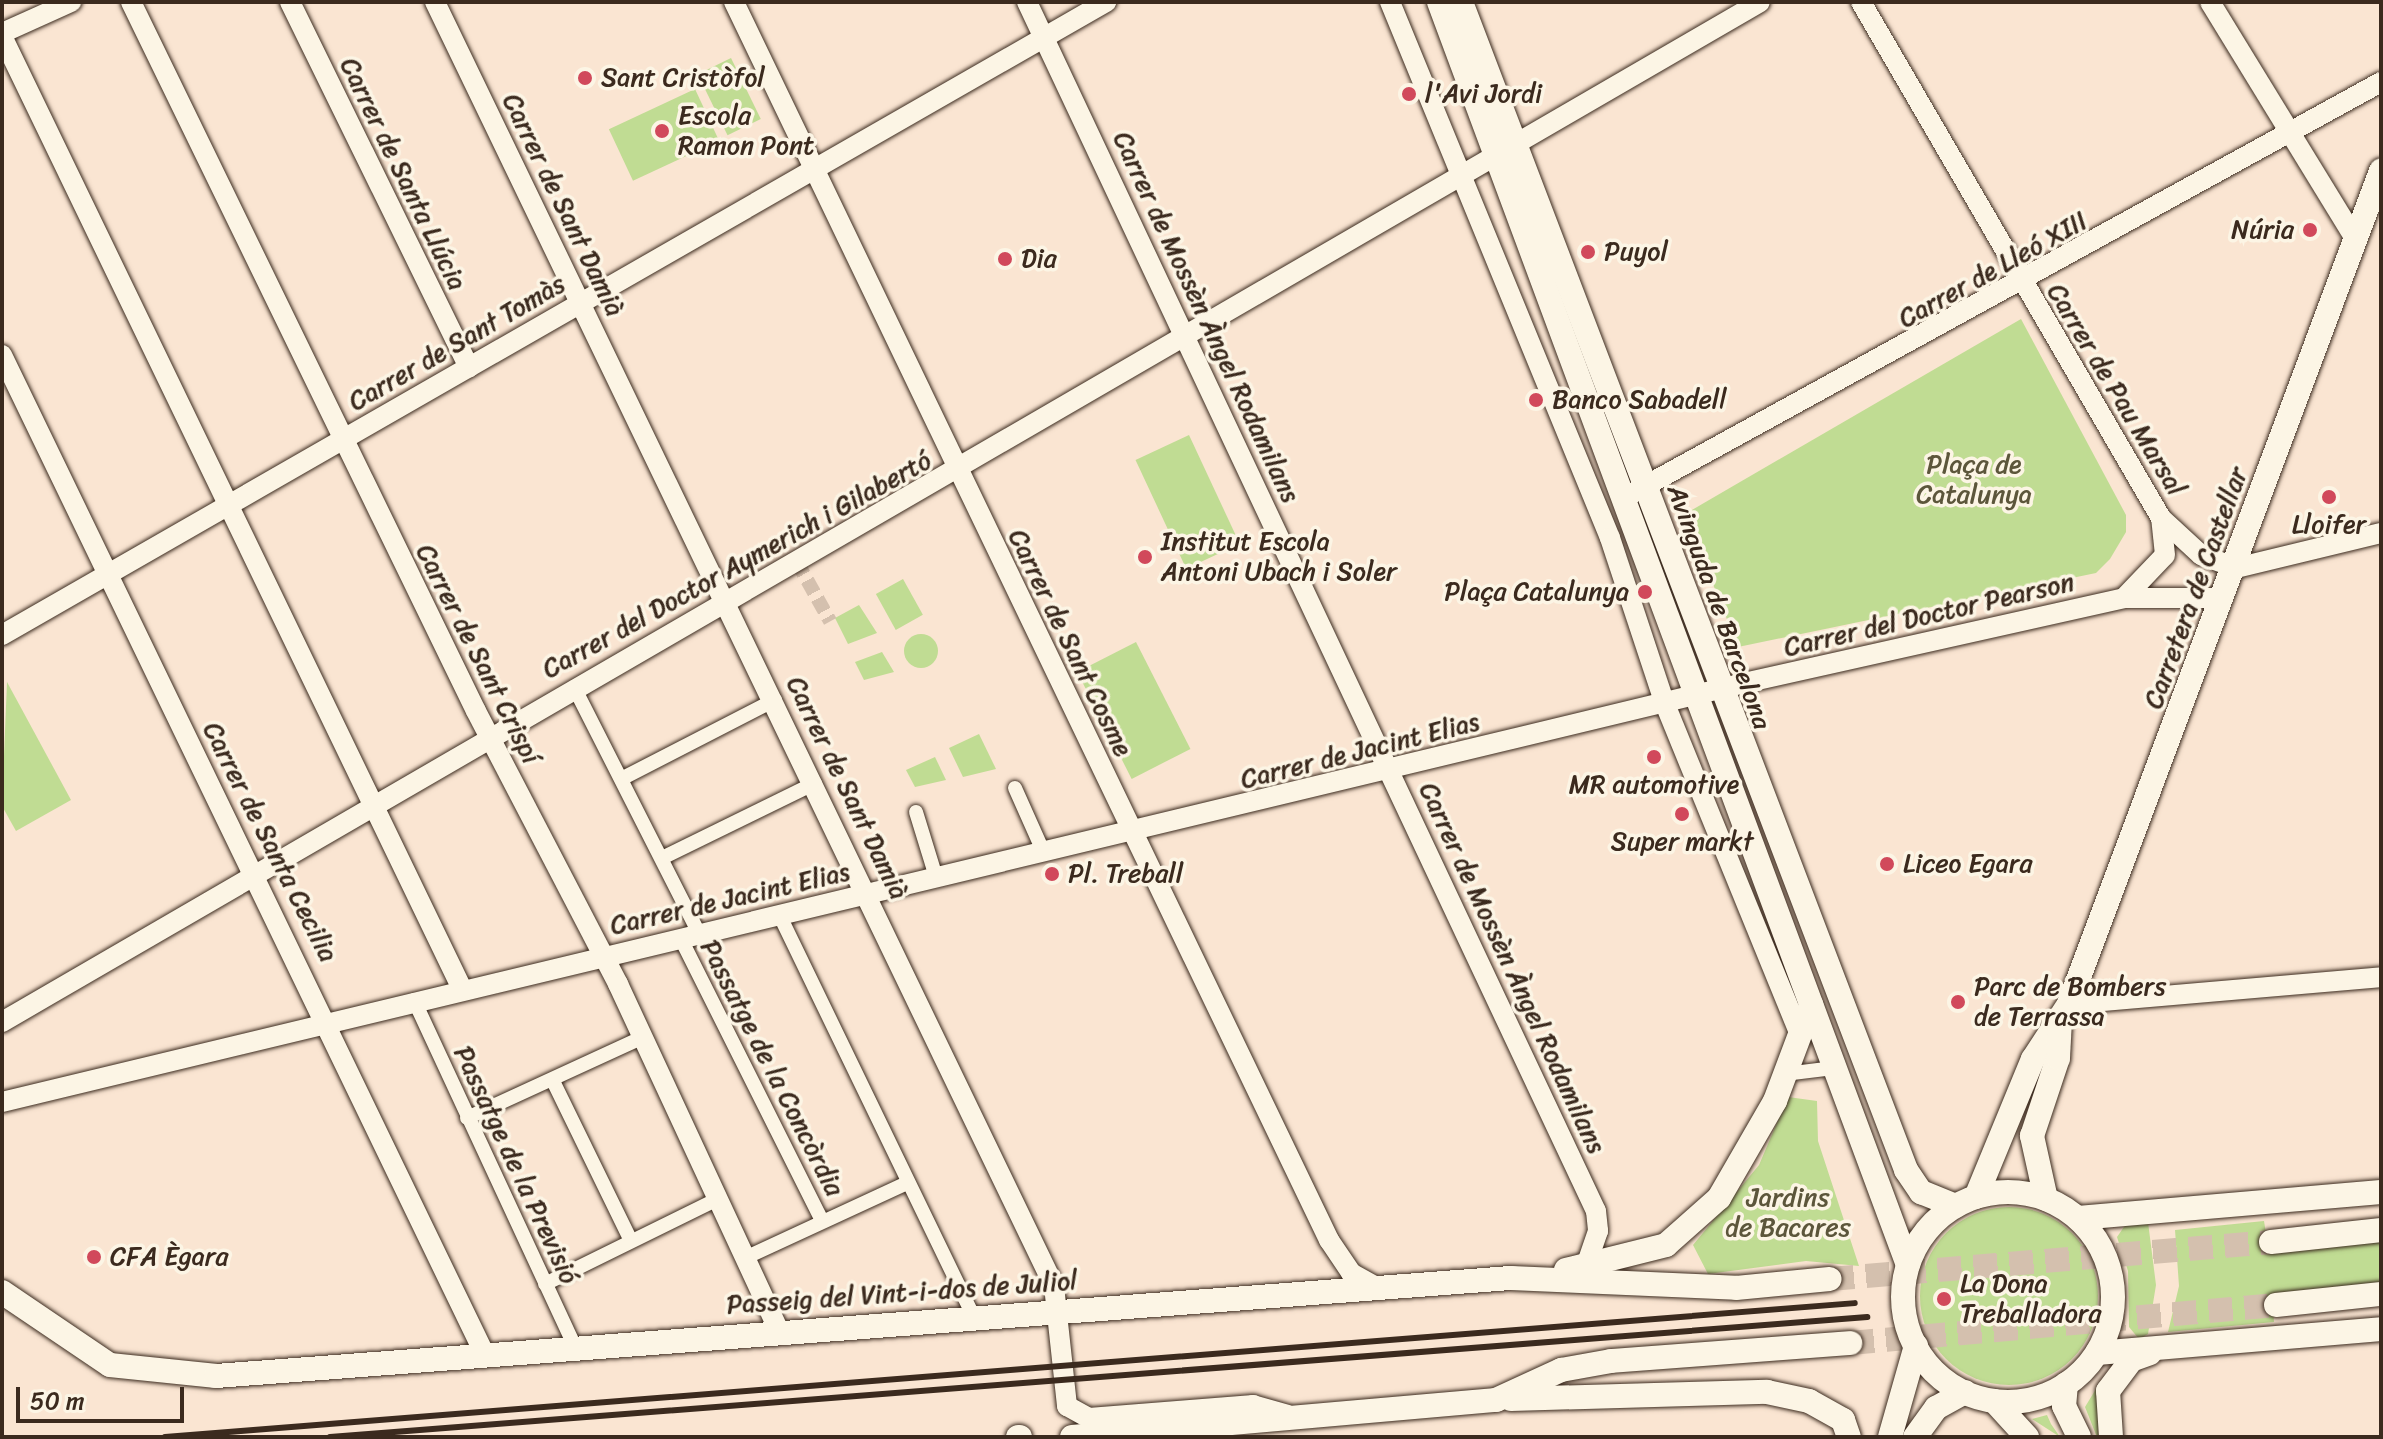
<!DOCTYPE html>
<meta charset="utf-8">
<style>
body{margin:0}
#map{position:relative;width:2383px;height:1439px;overflow:hidden;background:#fae5d2;font-family:Sriracha,sans-serif}
div>[style]{position:absolute}
.green>*{inset:0;background:#c0dc93;transform-origin:0 0}
.round{border-radius:50%}
.pedestrian-tunnel>*{height:14px;margin-top:-7px;transform-origin:0;background:repeating-linear-gradient(90deg,#d4c0ae 0 14px,transparent 0 21px)}
.tertiary-tunnel>*{height:24px;margin-top:-12px;transform-origin:0;background:repeating-linear-gradient(90deg,#d4c0ae 0 24px,transparent 0 36px)}
.roads{filter:drop-shadow(0 0 2px #3b2a1e) drop-shadow(0 0 2px #3b2a1e)}
.pedestrian>*{height:14px;margin:-7px;padding:0 7px;transform-origin:7px;border-radius:7px;background:#fcf5e5}
.minor>*{height:20px;margin:-10px;padding:0 10px;transform-origin:10px;border-radius:10px;background:#fcf5e5}
.tertiary>*{height:24px;margin:-12px;padding:0 12px;transform-origin:12px;border-radius:12px;background:#fcf5e5}
.tertiary>.ring{margin:-12px;padding:0;box-sizing:content-box;background:none;border:24px solid #fcf5e5;border-radius:50%}
.rail>*{height:6px;margin:-3px;padding:0 3px;transform-origin:3px;border-radius:3px;background:#3b2a1e}
.dots>*{width:22px;height:22px;translate:-50% -50%;box-sizing:border-box;border:4px solid #fcf5e5;border-radius:50%}
span{translate:-50% -50%;white-space:nowrap;text-align:center;line-height:1.15;-webkit-text-stroke:7px #fcf5e5;paint-order:stroke}
.poi-label{font-size:26px;color:#3b2a1e}
.left{translate:0 -50%;text-align:left}
.right{translate:-100% -50%;text-align:right}
.street-label{font-size:26px;color:#3b2a1e}
.park-label{font-size:26px;color:#5c563b}
.frame{position:absolute;inset:0;border:4px solid #3b2a1e;pointer-events:none}
.scale{position:absolute;left:16px;top:1387px;width:168px;height:36px;box-sizing:border-box;border:4px solid #3b2a1e;border-top:0;padding-left:10px;font-size:24px;line-height:28px;white-space:nowrap;color:#3b2a1e;-webkit-text-stroke:6px #fcf5e5;paint-order:stroke}
</style>
<div id="map">
<div class="green">
<div style="left:731px;top:58px;width:68px;height:37px;rotate:64deg"></div>
<div style="left:695px;top:89px;width:57px;height:95px;rotate:65deg"></div>
<div style="clip-path:polygon(2021px 319px,2126px 515px,2126px 532px,2110px 559px,2096px 573px,1738px 647px,1685px 514px)"></div>
<div style="left:1189px;top:435px;width:120px;height:59px;rotate:65deg"></div>
<div style="left:903px;top:579px;width:41px;height:31px;rotate:61deg"></div>
<div style="clip-path:polygon(859px 605px,877px 633px,848px 644px,835px 618px)"></div>
<div class="round" style="left:904px;top:634px;width:34px;height:34px"></div>
<div style="left:1136px;top:642px;width:120px;height:66px;rotate:63deg"></div>
<div style="clip-path:polygon(882px 652px,894px 672px,864px 680px,855px 662px)"></div>
<div style="clip-path:polygon(7px 682px,71px 800px,16px 831px,2px 806px)"></div>
<div style="clip-path:polygon(979px 734px,996px 769px,963px 777px,949px 748px)"></div>
<div style="clip-path:polygon(935px 757px,946px 780px,915px 787px,906px 770px)"></div>
<div style="clip-path:polygon(1788px 1097px,1817px 1101px,1818px 1141px,1859px 1266px,1806px 1261px,1708px 1274px,1693px 1245px,1759px 1165px)"></div>
<div class="round" style="left:1920px;top:1207px;width:178px;height:178px"></div>
<div style="clip-path:polygon(2264px 1221px,2269px 1251px,2381px 1241px,2381px 1283px,2272px 1295px,2274px 1322px,2168px 1332px,2179px 1286px,2175px 1230px)"></div>
<div style="clip-path:polygon(2148px 1222px,2156px 1285px,2148px 1334px,2139px 1339px,2129px 1327px,2128px 1271px,2117px 1237px,2126px 1224px)"></div>
<div style="clip-path:polygon(2102px 1379px,2099px 1437px,2097px 1437px,2085px 1407px)"></div>
<div style="clip-path:polygon(2047px 1415px,2051px 1424px,2060px 1437px,2032px 1419px)"></div>
</div>
<div class="pedestrian-tunnel">
<div style="left:797px;top:562px;width:68px;rotate:60.8deg"></div>
</div>
<div class="tertiary-tunnel">
<div style="left:1830px;top:1279px;width:443px;rotate:-4.8deg"></div>
<div style="left:1850px;top:1343px;width:428px;rotate:-5.1deg"></div>
</div>
<div class="roads">
<div class="pedestrian">
<div style="left:574px;top:687px;width:276px;rotate:63.1deg"></div>
<div style="left:623px;top:778px;width:171px;rotate:-27.2deg"></div>
<div style="left:1015px;top:788px;width:71px;rotate:66deg"></div>
<div style="left:916px;top:812px;width:68px;rotate:72.9deg"></div>
<div style="left:664px;top:857px;width:168px;rotate:-26.1deg"></div>
<div style="left:779px;top:914px;width:444px;rotate:64.2deg"></div>
<div style="left:680px;top:937px;width:318px;rotate:63.4deg"></div>
<div style="left:414px;top:1000px;width:385px;rotate:65.1deg"></div>
<div style="left:1785px;top:1074px;width:48px;rotate:-7.1deg"></div>
<div style="left:553px;top:1081px;width:176px;rotate:64deg"></div>
<div style="left:467px;top:1118px;width:189px;rotate:-24.7deg"></div>
<div style="left:747px;top:1257px;width:176px;rotate:-24.8deg"></div>
<div style="left:545px;top:1284px;width:193px;rotate:-26.2deg"></div>
</div>
<div class="minor">
<div style="left:131px;top:2px;width:788px;rotate:64.05deg"></div>
<div style="left:476px;top:711px;width:308px;rotate:62.5deg"></div>
<div style="left:618px;top:984px;width:380px;rotate:65.1deg"></div>
<div style="left:290px;top:2px;width:407px;rotate:63.9deg"></div>
<div style="left:435px;top:2px;width:1425px;rotate:64.26deg"></div>
<div style="left:1054px;top:1286px;width:121px;rotate:83.8deg"></div>
<div style="left:1067px;top:1406px;width:25px;rotate:29deg"></div>
<div style="left:1089px;top:1418px;width:165px;rotate:-4.5deg"></div>
<div style="left:1253px;top:1405px;width:36px;rotate:16deg"></div>
<div style="left:734px;top:2px;width:1374px;rotate:64.33deg"></div>
<div style="left:1329px;top:1240px;width:40px;rotate:56deg"></div>
<div style="left:1351px;top:1273px;width:33px;rotate:29deg"></div>
<div style="left:1027px;top:2px;width:1336px;rotate:64.8deg"></div>
<div style="left:1596px;top:1211px;width:20px;rotate:84deg"></div>
<div style="left:1598px;top:1231px;width:37px;rotate:109deg"></div>
<div style="left:1390px;top:2px;width:579px;rotate:67.68deg"></div>
<div style="left:1610px;top:538px;width:175px;rotate:71.7deg"></div>
<div style="left:1665px;top:704px;width:352px;rotate:67.8deg"></div>
<div style="left:1861px;top:2px;width:597px;rotate:59.83deg"></div>
<div style="left:2161px;top:518px;width:54px;rotate:42.8deg"></div>
<div style="left:2201px;top:555px;width:37px;rotate:20deg"></div>
<div style="left:2236px;top:568px;width:149px;rotate:-13.6deg"></div>
<div style="left:2210px;top:2px;width:278px;rotate:58.5deg"></div>
<div style="left:2px;top:33px;width:76px;rotate:-24.2deg"></div>
<div style="left:2px;top:36px;width:1058px;rotate:64.23deg"></div>
<div style="left:2px;top:355px;width:1111px;rotate:64.22deg"></div>
<div style="left:1627px;top:496px;width:860px;rotate:-28.77deg"></div>
<div style="left:2124px;top:598px;width:59px;rotate:-46.4deg"></div>
<div style="left:2165px;top:555px;width:37px;rotate:-96deg"></div>
<div style="left:2px;top:635px;width:1273px;rotate:-29.83deg"></div>
<div style="left:2069px;top:1004px;width:313px;rotate:-4.9deg"></div>
<div style="left:2px;top:1022px;width:2032px;rotate:-30.12deg"></div>
<div style="left:2px;top:1102px;width:1792px;rotate:-13.52deg"></div>
<div style="left:1744px;top:683px;width:389px;rotate:-12.6deg"></div>
<div style="left:2124px;top:598px;width:99px"></div>
</div>
<div class="tertiary">
<div style="left:1439px;top:2px;width:1347px;rotate:69.63deg"></div>
<div style="left:1461px;top:2px;width:1250px;rotate:69.14deg"></div>
<div style="left:1906px;top:1170px;width:27px;rotate:56deg"></div>
<div style="left:1921px;top:1192px;width:37px;rotate:22deg"></div>
<div class="ring" style="left:1903px;top:1192px;width:186px;height:186px"></div>
<div style="left:1976px;top:1197px;width:149px;rotate:-67.6deg"></div>
<div style="left:2033px;top:1059px;width:66px;rotate:-56.8deg"></div>
<div style="left:2069px;top:1004px;width:890px;rotate:-69.47deg"></div>
<div style="left:2046px;top:1199px;width:65px;rotate:-102.5deg"></div>
<div style="left:2032px;top:1136px;width:82px;rotate:-71.6deg"></div>
<div style="left:2058px;top:1058px;width:35px;rotate:-87deg"></div>
<div style="left:2078px;top:1218px;width:304px;rotate:-4.9deg"></div>
<div style="left:2271px;top:1242px;width:111px;rotate:-6.2deg"></div>
<div style="left:1566px;top:1270px;width:103px;rotate:-14deg"></div>
<div style="left:1666px;top:1245px;width:71px;rotate:-41.6deg"></div>
<div style="left:1719px;top:1198px;width:112px;rotate:-60deg"></div>
<div style="left:1775px;top:1101px;width:103px;rotate:-69.4deg"></div>
<div style="left:2px;top:1292px;width:130px;rotate:34.1deg"></div>
<div style="left:110px;top:1365px;width:107px;rotate:5.9deg"></div>
<div style="left:216px;top:1376px;width:1299px;rotate:-4.33deg"></div>
<div style="left:1511px;top:1278px;width:225px;rotate:2.5deg"></div>
<div style="left:1736px;top:1288px;width:94px;rotate:-5.5deg"></div>
<div style="left:2276px;top:1305px;width:106px;rotate:-6deg"></div>
<div style="left:2097px;top:1353px;width:285px;rotate:-4.8deg"></div>
<div style="left:2066px;top:1384px;width:22px;rotate:95deg"></div>
<div style="left:2064px;top:1406px;width:34px;rotate:64deg"></div>
<div style="left:1511px;top:1399px;width:256px;rotate:-1.6deg"></div>
<div style="left:1767px;top:1392px;width:43px;rotate:12.1deg"></div>
<div style="left:1809px;top:1401px;width:39px;rotate:29deg"></div>
<div style="left:1843px;top:1420px;width:18px;rotate:71deg"></div>
<div style="left:1994px;top:1401px;width:49px;rotate:47.5deg"></div>
<div style="left:1018px;top:1437px;width:2px"></div>
<div style="left:1072px;top:1437px;width:426px;rotate:-5deg"></div>
<div style="left:1496px;top:1400px;width:72px;rotate:-24.8deg"></div>
<div style="left:1561px;top:1370px;width:51px;rotate:-10.2deg"></div>
<div style="left:1611px;top:1361px;width:240px;rotate:-4.3deg"></div>
<div style="left:1890px;top:1437px;width:95px;rotate:-74.1deg"></div>
<div style="left:1915px;top:1437px;width:36px;rotate:-54deg"></div>
<div style="left:1936px;top:1408px;width:33px;rotate:-29deg"></div>
<div style="left:2111px;top:1437px;width:46px;rotate:-93.7deg"></div>
<div style="left:2108px;top:1391px;width:39px;rotate:-53deg"></div>
<div style="left:2131px;top:1360px;width:20px;rotate:-20deg"></div>
</div>
</div>
<div class="rail">
<div style="left:165px;top:1437px;width:1695px;rotate:-4.53deg"></div>
<div style="left:330px;top:1437px;width:1542px;rotate:-4.46deg"></div>
</div>
<div class="dots">
<div style="left:585px;top:78px;background:#d1495b"></div>
<div style="left:1409px;top:94px;background:#d1495b"></div>
<div style="left:662px;top:131px;background:#d1495b"></div>
<div style="left:2310px;top:230px;background:#d1495b"></div>
<div style="left:1588px;top:252px;background:#d1495b"></div>
<div style="left:1005px;top:259px;background:#d1495b"></div>
<div style="left:1536px;top:400px;background:#d1495b"></div>
<div style="left:2329px;top:497px;background:#d1495b"></div>
<div style="left:1145px;top:557px;background:#d1495b"></div>
<div style="left:1645px;top:592px;background:#d1495b"></div>
<div style="left:1654px;top:757px;background:#d1495b"></div>
<div style="left:1682px;top:814px;background:#d1495b"></div>
<div style="left:1887px;top:864px;background:#d1495b"></div>
<div style="left:1052px;top:874px;background:#d1495b"></div>
<div style="left:1958px;top:1002px;background:#d1495b"></div>
<div style="left:94px;top:1257px;background:#d1495b"></div>
<div style="left:1944px;top:1299px;background:#d1495b"></div>
</div>
<div class="poi-label">
<span class="left" style="left:601px;top:78px">Sant Cristòfol</span>
<span class="left" style="left:1425px;top:94px">l'Avi Jordi</span>
<span class="left" style="left:678px;top:131px">Escola<br>Ramon Pont</span>
<span class="right" style="left:2294px;top:230px">Núria</span>
<span class="left" style="left:1604px;top:252px">Puyol</span>
<span class="left" style="left:1021px;top:259px">Dia</span>
<span class="left" style="left:1552px;top:400px">Banco Sabadell</span>
<span style="left:2329px;top:525px">Lloifer</span>
<span class="left" style="left:1161px;top:557px">Institut Escola<br>Antoni Ubach i Soler</span>
<span class="right" style="left:1629px;top:592px">Plaça Catalunya</span>
<span style="left:1654px;top:785px">MR automotive</span>
<span style="left:1682px;top:842px">Super markt</span>
<span class="left" style="left:1903px;top:864px">Liceo Egara</span>
<span class="left" style="left:1068px;top:874px">Pl. Treball</span>
<span class="left" style="left:1974px;top:1002px">Parc de Bombers<br>de Terrassa</span>
<span class="left" style="left:110px;top:1257px">CFA Ègara</span>
<span class="left" style="left:1960px;top:1299px">La Dona<br>Treballadora</span>
</div>
<div class="street-label">
<span style="left:403px;top:174px;rotate:64deg">Carrer de Santa Llúcia</span>
<span style="left:563px;top:205px;rotate:64deg">Carrer de Sant Damià</span>
<span style="left:1993px;top:270px;rotate:-29deg">Carrer de Lleó XIII</span>
<span style="left:1206px;top:317px;rotate:65deg">Carrer de Mossèn Àngel Rodamilans</span>
<span style="left:457px;top:343px;rotate:-30deg">Carrer de Sant Tomàs</span>
<span style="left:2116px;top:390px;rotate:59deg">Carrer de Pau Marsal</span>
<span style="left:737px;top:565px;rotate:-29deg">Carrer del Doctor Aymerich i Gilabertó</span>
<span style="left:2196px;top:588px;rotate:-70deg">Carretera de Castellar</span>
<span style="left:1719px;top:607px;rotate:70deg">Avinguda de Barcelona</span>
<span style="left:1929px;top:615px;rotate:-13deg">Carrer del Doctor Pearson</span>
<span style="left:1070px;top:643px;rotate:64deg">Carrer de Sant Cosme</span>
<span style="left:478px;top:654px;rotate:63deg">Carrer de Sant Crispí</span>
<span style="left:1360px;top:751px;rotate:-14deg">Carrer de Jacint Elias</span>
<span style="left:847px;top:788px;rotate:64deg">Carrer de Sant Damià</span>
<span style="left:270px;top:842px;rotate:63deg">Carrer de Santa Cecilia</span>
<span style="left:730px;top:899px;rotate:-13deg">Carrer de Jacint Elias</span>
<span style="left:1512px;top:968px;rotate:65deg">Carrer de Mossèn Àngel Rodamilans</span>
<span style="left:772px;top:1068px;rotate:63deg">Passatge de la Concòrdia</span>
<span style="left:516px;top:1165px;rotate:65deg">Passatge de la Previsió</span>
<span style="left:902px;top:1293px;rotate:-4deg">Passeig del Vint-i-dos de Juliol</span>
</div>
<div class="park-label">
<span style="left:1974px;top:480px">Plaça de<br>Catalunya</span>
<span style="left:1788px;top:1213px">Jardins<br>de Bacares</span>
</div>
<div class="frame"></div>
<div class="scale">50 m</div>
</div>
